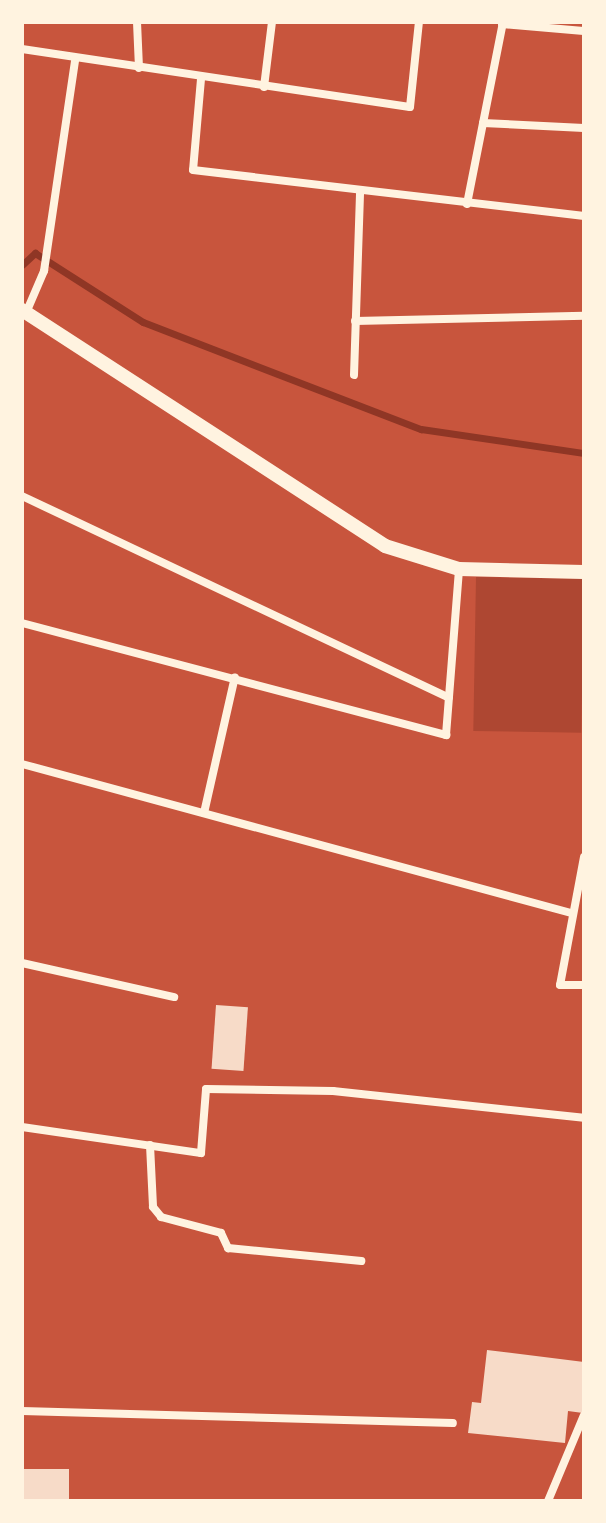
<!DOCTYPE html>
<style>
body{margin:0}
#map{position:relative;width:606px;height:1523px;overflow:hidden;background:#c8553d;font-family:"Playfair Display",serif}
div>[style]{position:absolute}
.green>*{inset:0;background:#ae4732;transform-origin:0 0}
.stream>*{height:7px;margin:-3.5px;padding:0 3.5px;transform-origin:3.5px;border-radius:3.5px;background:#8f3625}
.building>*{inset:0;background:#f7dbc8;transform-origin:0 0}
.minor>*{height:8px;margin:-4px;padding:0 4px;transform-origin:4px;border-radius:4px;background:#fff3e0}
.tertiary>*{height:14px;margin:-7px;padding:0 7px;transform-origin:7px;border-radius:7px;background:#fff3e0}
span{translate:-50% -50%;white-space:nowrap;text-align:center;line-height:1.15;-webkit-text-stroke:8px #fff3e0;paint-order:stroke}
.frame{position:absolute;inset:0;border:24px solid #fff3e0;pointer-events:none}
</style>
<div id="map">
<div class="green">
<div style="left:476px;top:577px;width:108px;height:154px;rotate:1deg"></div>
</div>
<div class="stream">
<div style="left:22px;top:265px;width:18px;rotate:-43deg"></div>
<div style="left:35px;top:253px;width:128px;rotate:32.6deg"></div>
<div style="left:143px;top:322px;width:298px;rotate:21.1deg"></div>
<div style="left:421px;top:429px;width:165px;rotate:8.4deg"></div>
</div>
<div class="building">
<div style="left:216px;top:1005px;width:32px;height:64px;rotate:4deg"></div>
<div style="clip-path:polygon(487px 1350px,584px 1362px,583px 1413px,568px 1411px,565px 1443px,468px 1433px,472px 1402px,481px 1403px)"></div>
<div style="left:22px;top:1469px;width:47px;height:32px"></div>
</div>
<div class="minor">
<div style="left:137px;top:22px;width:46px;rotate:87.5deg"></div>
<div style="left:502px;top:24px;width:82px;rotate:4.9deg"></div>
<div style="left:22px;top:49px;width:392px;rotate:8.5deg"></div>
<div style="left:410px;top:107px;width:85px;rotate:-84deg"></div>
<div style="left:201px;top:79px;width:91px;rotate:95deg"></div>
<div style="left:193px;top:170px;width:394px;rotate:6.7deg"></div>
<div style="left:264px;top:87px;width:65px;rotate:-83deg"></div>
<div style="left:483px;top:123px;width:101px;rotate:2.8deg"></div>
<div style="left:467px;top:204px;width:186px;rotate:-78.8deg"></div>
<div style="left:26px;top:313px;width:46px;rotate:-66.8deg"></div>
<div style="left:44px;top:271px;width:213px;rotate:-81.6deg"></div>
<div style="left:355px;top:321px;width:229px;rotate:-1.3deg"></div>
<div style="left:354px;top:375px;width:184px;rotate:-88.1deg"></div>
<div style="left:22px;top:496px;width:472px;rotate:25.3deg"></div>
<div style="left:22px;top:623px;width:439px;rotate:14.8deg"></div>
<div style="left:446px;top:735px;width:167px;rotate:-85.5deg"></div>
<div style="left:22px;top:764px;width:569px;rotate:15.18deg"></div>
<div style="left:204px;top:813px;width:139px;rotate:-77.2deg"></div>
<div style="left:584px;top:857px;width:130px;rotate:100.6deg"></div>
<div style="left:560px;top:985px;width:24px"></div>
<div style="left:22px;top:963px;width:156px;rotate:12.6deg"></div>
<div style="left:22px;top:1127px;width:181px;rotate:8.3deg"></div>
<div style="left:201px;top:1153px;width:64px;rotate:-85.5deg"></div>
<div style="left:206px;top:1089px;width:127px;rotate:0.9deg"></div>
<div style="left:333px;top:1091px;width:252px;rotate:6.1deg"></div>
<div style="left:150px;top:1145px;width:62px;rotate:87.2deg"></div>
<div style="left:153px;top:1207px;width:13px;rotate:51deg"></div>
<div style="left:161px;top:1217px;width:62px;rotate:14.9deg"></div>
<div style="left:221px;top:1233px;width:17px;rotate:65deg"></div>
<div style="left:228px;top:1248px;width:134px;rotate:5.6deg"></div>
<div style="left:22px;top:1411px;width:431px;rotate:1.6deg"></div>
<div style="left:548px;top:1501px;width:93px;rotate:-67.3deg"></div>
</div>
<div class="tertiary">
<div style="left:22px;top:310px;width:433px;rotate:33deg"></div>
<div style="left:385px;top:546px;width:77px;rotate:17.3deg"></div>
<div style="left:459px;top:569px;width:125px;rotate:1.4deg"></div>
</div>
<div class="frame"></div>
</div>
